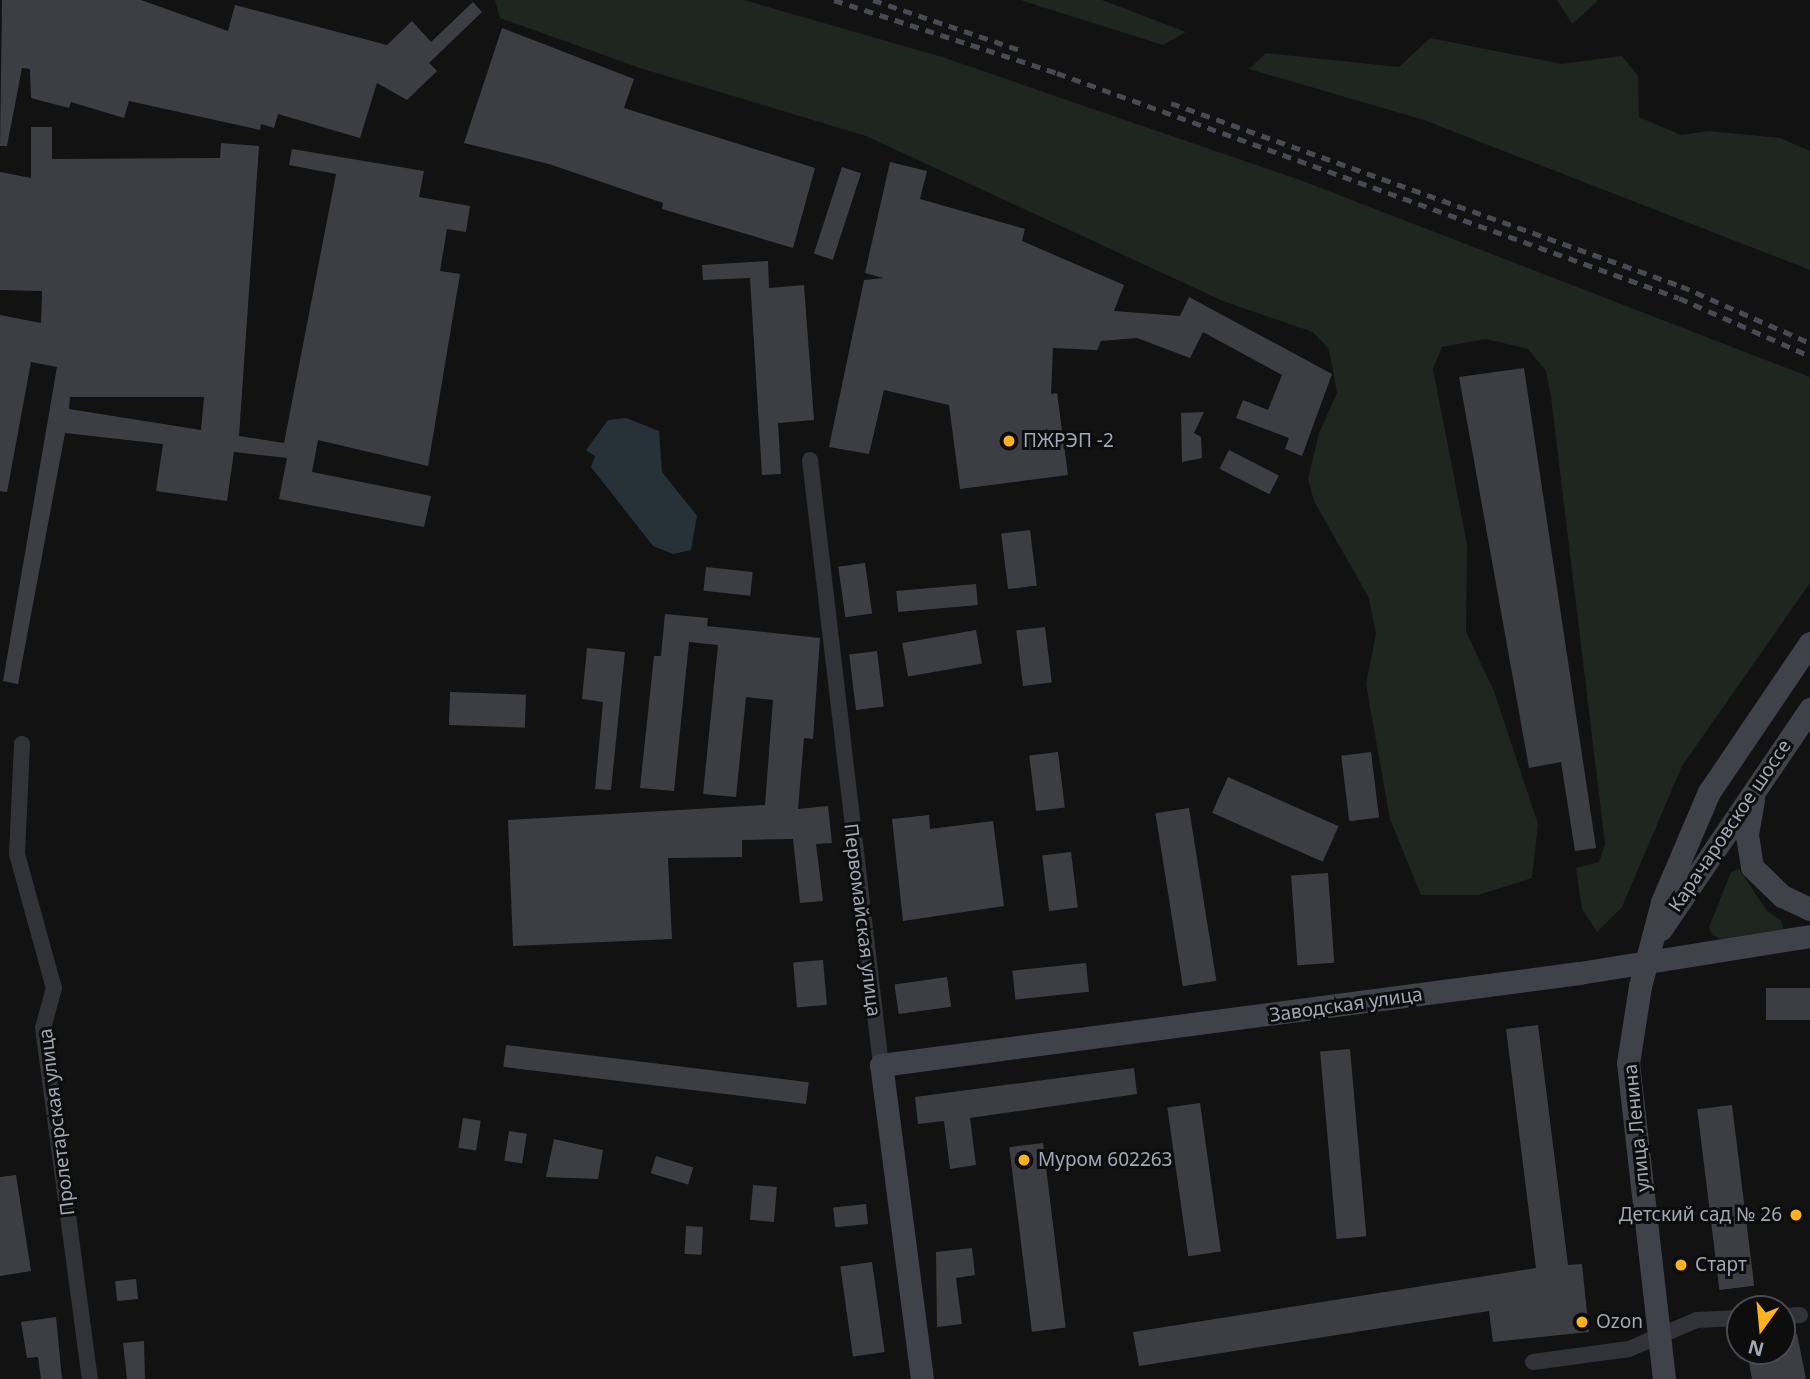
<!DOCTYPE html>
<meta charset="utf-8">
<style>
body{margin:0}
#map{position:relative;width:1810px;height:1379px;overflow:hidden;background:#121213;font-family:"Noto Sans",sans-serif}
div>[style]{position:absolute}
.green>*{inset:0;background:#1e261f}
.water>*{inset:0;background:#273138}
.building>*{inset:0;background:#3d3e44;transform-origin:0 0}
.street>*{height:16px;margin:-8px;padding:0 8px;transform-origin:8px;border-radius:8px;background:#323339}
.secondary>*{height:23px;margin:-11.5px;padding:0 11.5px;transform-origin:11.5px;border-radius:11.5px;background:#404249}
.rail>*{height:5px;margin-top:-2.5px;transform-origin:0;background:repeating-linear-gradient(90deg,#494b52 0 9px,transparent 0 16px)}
.dots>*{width:19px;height:19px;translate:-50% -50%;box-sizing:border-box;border:4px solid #0d0d0e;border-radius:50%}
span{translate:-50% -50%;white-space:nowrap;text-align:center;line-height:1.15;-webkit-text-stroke:6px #0d0d0e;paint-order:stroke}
.poi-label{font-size:19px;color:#a2a8b5}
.left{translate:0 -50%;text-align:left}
.right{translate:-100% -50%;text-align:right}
.street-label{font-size:19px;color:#a2a8b5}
.north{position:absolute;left:1726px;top:1295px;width:70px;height:70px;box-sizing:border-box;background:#0d0d0e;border:2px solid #494b51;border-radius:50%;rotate:195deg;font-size:19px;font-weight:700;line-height:28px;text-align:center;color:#a2a8b5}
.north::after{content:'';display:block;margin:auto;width:24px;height:32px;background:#ffb11e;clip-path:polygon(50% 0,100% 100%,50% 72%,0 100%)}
</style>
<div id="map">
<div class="green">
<div style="clip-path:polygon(495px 0,744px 0,942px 57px,1300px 180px,1810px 377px,1810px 583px,1682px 766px,1622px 907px,1597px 932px,1582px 909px,1576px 868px,1599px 862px,1605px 844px,1551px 397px,1546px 371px,1528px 349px,1486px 339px,1442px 347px,1433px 369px,1467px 544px,1466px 632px,1494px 691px,1538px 824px,1532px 878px,1478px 895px,1421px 895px,1390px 819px,1366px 684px,1376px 634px,1369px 598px,1314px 501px,1308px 479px,1319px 433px,1337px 393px,1329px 349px,1313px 332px,1223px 301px,866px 136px,643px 69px,500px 18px)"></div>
<div style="clip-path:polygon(1020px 0,1102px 0,1186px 32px,1163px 45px)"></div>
<div style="clip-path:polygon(1557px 0,1597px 0,1597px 2px,1572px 24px)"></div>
<div style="clip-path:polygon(1430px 38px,1562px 64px,1622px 56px,1638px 76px,1639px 117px,1681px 135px,1709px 131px,1780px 138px,1810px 151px,1810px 270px,1424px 120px,1249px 69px,1266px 53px,1399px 67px)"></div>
<div style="clip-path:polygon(1739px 869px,1767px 911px,1782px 921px,1783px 929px,1721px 939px,1712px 935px,1709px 927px,1731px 872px)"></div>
</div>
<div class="water">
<div style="clip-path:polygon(626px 418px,659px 431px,662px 472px,697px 516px,691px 550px,673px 554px,653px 546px,591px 467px,595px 456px,586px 450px,608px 420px)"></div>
</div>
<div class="building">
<div style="clip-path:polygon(2px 0,141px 0,228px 31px,235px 5px,387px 45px,412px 21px,431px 42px,473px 2px,482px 12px,429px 63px,437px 71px,407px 100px,377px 83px,360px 138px,278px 114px,274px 128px,261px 124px,260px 130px,129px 101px,124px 118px,71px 102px,69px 108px,31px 98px,30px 69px,22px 68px,7px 146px,0 146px)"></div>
<div style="clip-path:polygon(502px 28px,634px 79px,624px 108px,815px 168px,793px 248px,662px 209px,663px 203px,549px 164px,464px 143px)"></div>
<div style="clip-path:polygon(evenodd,31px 127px,52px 127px,52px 159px,220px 158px,221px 143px,259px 146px,239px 436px,284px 443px,336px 174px,289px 165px,292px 149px,424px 171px,419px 197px,470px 206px,466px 232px,447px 229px,440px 271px,460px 274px,428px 466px,318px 440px,312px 472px,431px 496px,424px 527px,279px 499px,287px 458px,234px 452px,227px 501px,156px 491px,163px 444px,65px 433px,18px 684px,3px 681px,57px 367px,31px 362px,7px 492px,0 491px,0 315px,41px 323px,42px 291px,0 290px,0 172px,31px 178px,31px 127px,70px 397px,204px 397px,201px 430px,69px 409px,70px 397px)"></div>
<div style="clip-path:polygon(890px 162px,927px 171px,920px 199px,1025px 229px,1022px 241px,1124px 285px,1114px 311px,1180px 316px,1189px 297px,1332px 374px,1302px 456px,1285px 449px,1289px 438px,1236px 418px,1243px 400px,1268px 410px,1282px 375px,1203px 332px,1190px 358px,1137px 338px,1101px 341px,1097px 350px,1053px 348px,1051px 394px,1057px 393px,1068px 475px,960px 489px,949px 405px,884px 390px,869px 454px,829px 447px,864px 280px,883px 278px,865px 273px)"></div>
<div style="left:842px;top:167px;width:20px;height:91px;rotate:18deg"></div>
<div style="clip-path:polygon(768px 261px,769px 288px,804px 285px,814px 420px,778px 423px,781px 474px,762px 475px,750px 278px,703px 280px,702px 265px)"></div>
<div style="clip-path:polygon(1524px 368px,1596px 848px,1575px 851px,1561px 762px,1529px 768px,1459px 377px)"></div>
<div style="clip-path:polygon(1204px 412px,1194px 433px,1201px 437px,1202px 458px,1182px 462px,1181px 413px)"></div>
<div style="left:1229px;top:450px;width:56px;height:21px;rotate:27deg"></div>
<div style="left:1030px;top:530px;width:56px;height:29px;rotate:83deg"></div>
<div style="left:865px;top:563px;width:51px;height:27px;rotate:82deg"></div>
<div style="left:706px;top:567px;width:47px;height:24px;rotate:6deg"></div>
<div style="left:976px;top:584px;width:21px;height:80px;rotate:85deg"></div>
<div style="clip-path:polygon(665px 614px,708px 618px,707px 626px,820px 638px,813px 739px,804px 738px,798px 809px,828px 806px,832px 843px,816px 844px,823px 901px,800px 903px,793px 839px,742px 840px,742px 857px,668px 858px,672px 939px,513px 946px,508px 820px,765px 805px,773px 700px,746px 697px,736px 797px,703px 794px,718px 645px,689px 642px,674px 791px,640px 788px,654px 656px,661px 656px)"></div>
<div style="left:1045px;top:627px;width:56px;height:29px;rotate:83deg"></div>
<div style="left:976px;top:630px;width:34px;height:75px;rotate:80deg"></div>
<div style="clip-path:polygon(587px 648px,625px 652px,611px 790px,595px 789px,603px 702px,582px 699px)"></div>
<div style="left:877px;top:651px;width:56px;height:28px;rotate:83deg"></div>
<div style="left:450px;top:692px;width:76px;height:33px;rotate:2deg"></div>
<div style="left:1058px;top:752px;width:56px;height:29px;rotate:83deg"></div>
<div style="left:1371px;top:752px;width:66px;height:30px;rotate:83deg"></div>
<div style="left:1228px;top:777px;width:121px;height:39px;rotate:24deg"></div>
<div style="left:1189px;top:808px;width:175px;height:34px;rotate:81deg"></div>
<div style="clip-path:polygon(929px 815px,930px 829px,993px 821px,1004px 906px,903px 921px,892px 819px)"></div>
<div style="left:1071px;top:852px;width:56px;height:29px;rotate:83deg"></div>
<div style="left:1328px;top:873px;width:90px;height:37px;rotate:86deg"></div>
<div style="left:823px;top:960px;width:45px;height:30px;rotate:85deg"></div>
<div style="left:1086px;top:963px;width:29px;height:74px;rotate:84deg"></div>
<div style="left:947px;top:977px;width:30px;height:53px;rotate:82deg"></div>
<div style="left:1810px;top:988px;width:32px;height:44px;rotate:90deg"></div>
<div style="clip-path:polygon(1538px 1025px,1568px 1265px,1582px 1264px,1589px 1332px,1493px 1342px,1489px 1311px,1139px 1366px,1133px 1332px,1536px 1268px,1506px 1029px)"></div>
<div style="left:506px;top:1045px;width:305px;height:22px;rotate:7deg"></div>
<div style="left:1350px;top:1049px;width:188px;height:30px;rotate:85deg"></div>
<div style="clip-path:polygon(1134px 1068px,1137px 1094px,970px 1118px,976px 1165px,950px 1169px,944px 1121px,918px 1124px,915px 1097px)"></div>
<div style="left:1200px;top:1103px;width:150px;height:33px;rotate:82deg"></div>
<div style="left:1732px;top:1105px;width:182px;height:35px;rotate:83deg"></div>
<div style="left:463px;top:1118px;width:18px;height:30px;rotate:9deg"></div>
<div style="left:509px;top:1131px;width:18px;height:30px;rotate:9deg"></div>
<div style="clip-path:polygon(554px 1139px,603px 1150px,598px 1179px,546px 1177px)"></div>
<div style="left:1043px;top:1143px;width:186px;height:34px;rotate:83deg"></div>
<div style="left:656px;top:1156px;width:39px;height:18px;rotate:17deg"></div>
<div style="clip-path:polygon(16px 1175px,31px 1271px,0 1276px,0 1177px)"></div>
<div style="left:753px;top:1185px;width:24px;height:35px;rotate:5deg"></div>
<div style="left:866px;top:1204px;width:20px;height:33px;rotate:84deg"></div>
<div style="left:686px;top:1226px;width:17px;height:28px;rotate:3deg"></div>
<div style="clip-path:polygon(972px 1248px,975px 1275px,956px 1278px,962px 1324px,937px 1327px,936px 1252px)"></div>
<div style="left:872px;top:1262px;width:91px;height:32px;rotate:82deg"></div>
<div style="left:136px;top:1279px;width:20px;height:21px;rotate:84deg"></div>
<div style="clip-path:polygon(56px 1317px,62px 1379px,41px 1379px,38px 1357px,27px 1358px,21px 1322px)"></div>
<div style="clip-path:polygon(1797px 1334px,1806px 1379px,1752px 1379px,1747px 1351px,1782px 1351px,1782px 1337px)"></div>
<div style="clip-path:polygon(144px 1341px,145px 1379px,127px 1379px,123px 1343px)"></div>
</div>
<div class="street">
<div style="left:810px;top:460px;width:609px;rotate:83.31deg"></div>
<div style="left:22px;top:744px;width:110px;rotate:92.6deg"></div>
<div style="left:17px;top:854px;width:139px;rotate:74.6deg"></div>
<div style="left:54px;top:988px;width:41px;rotate:105.4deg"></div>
<div style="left:43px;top:1028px;width:354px;rotate:82.4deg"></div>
<div style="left:1782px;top:1316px;width:18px;rotate:-3deg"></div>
<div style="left:1533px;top:1362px;width:97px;rotate:-7.7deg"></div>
<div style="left:1629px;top:1349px;width:74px;rotate:-23.1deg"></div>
<div style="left:1697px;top:1320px;width:43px;rotate:-2.7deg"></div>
</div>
<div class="secondary">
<div style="left:1753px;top:800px;width:36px;rotate:100deg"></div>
<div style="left:1747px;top:835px;width:32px;rotate:81deg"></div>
<div style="left:1752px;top:867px;width:42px;rotate:44deg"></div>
<div style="left:1782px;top:896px;width:31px;rotate:25deg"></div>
<div style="left:1661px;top:929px;width:266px;rotate:-55.9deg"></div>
<div style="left:922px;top:1379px;width:317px;rotate:-97.4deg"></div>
<div style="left:881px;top:1065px;width:704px;rotate:-7.51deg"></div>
<div style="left:1579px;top:973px;width:234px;rotate:-9.1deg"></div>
<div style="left:1664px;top:1379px;width:318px;rotate:-96.5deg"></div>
<div style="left:1628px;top:1063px;width:78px;rotate:-81.1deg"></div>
<div style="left:1640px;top:986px;width:87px;rotate:-75.3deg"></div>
<div style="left:1662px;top:902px;width:120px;rotate:-66.9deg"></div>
<div style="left:1709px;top:792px;width:180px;rotate:-55.9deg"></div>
</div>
<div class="rail">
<div style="left:834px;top:0;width:235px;rotate:18.1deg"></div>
<div style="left:1057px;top:73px;width:661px;rotate:19.89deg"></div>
<div style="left:1679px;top:298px;width:143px;rotate:23.9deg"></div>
<div style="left:873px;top:0;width:158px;rotate:18.8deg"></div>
<div style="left:1171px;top:103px;width:542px;rotate:19.74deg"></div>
<div style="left:1681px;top:286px;width:141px;rotate:23.8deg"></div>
</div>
<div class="dots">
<div style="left:1009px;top:441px;background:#ffb11e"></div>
<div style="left:1024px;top:1160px;background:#ffb11e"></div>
<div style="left:1796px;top:1215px;background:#ffb11e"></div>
<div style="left:1681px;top:1265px;background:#ffb11e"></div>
<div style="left:1582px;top:1322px;background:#ffb11e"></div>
</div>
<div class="poi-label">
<span class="left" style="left:1023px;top:441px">ПЖРЭП -2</span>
<span class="left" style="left:1038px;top:1160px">Муром 602263</span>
<span class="right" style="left:1782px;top:1215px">Детский сад № 26</span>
<span class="left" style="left:1695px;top:1265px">Старт</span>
<span class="left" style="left:1596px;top:1322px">Ozon</span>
</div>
<div class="street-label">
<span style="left:1730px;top:826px;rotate:-56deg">Карачаровское шоссе</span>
<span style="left:862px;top:920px;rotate:83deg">Первомайская улица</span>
<span style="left:1346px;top:1005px;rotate:-8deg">Заводская улица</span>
<span style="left:57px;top:1122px;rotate:-97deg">Пролетарская улица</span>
<span style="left:1637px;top:1128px;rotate:-96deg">улица Ленина</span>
</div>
<div class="north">N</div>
</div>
